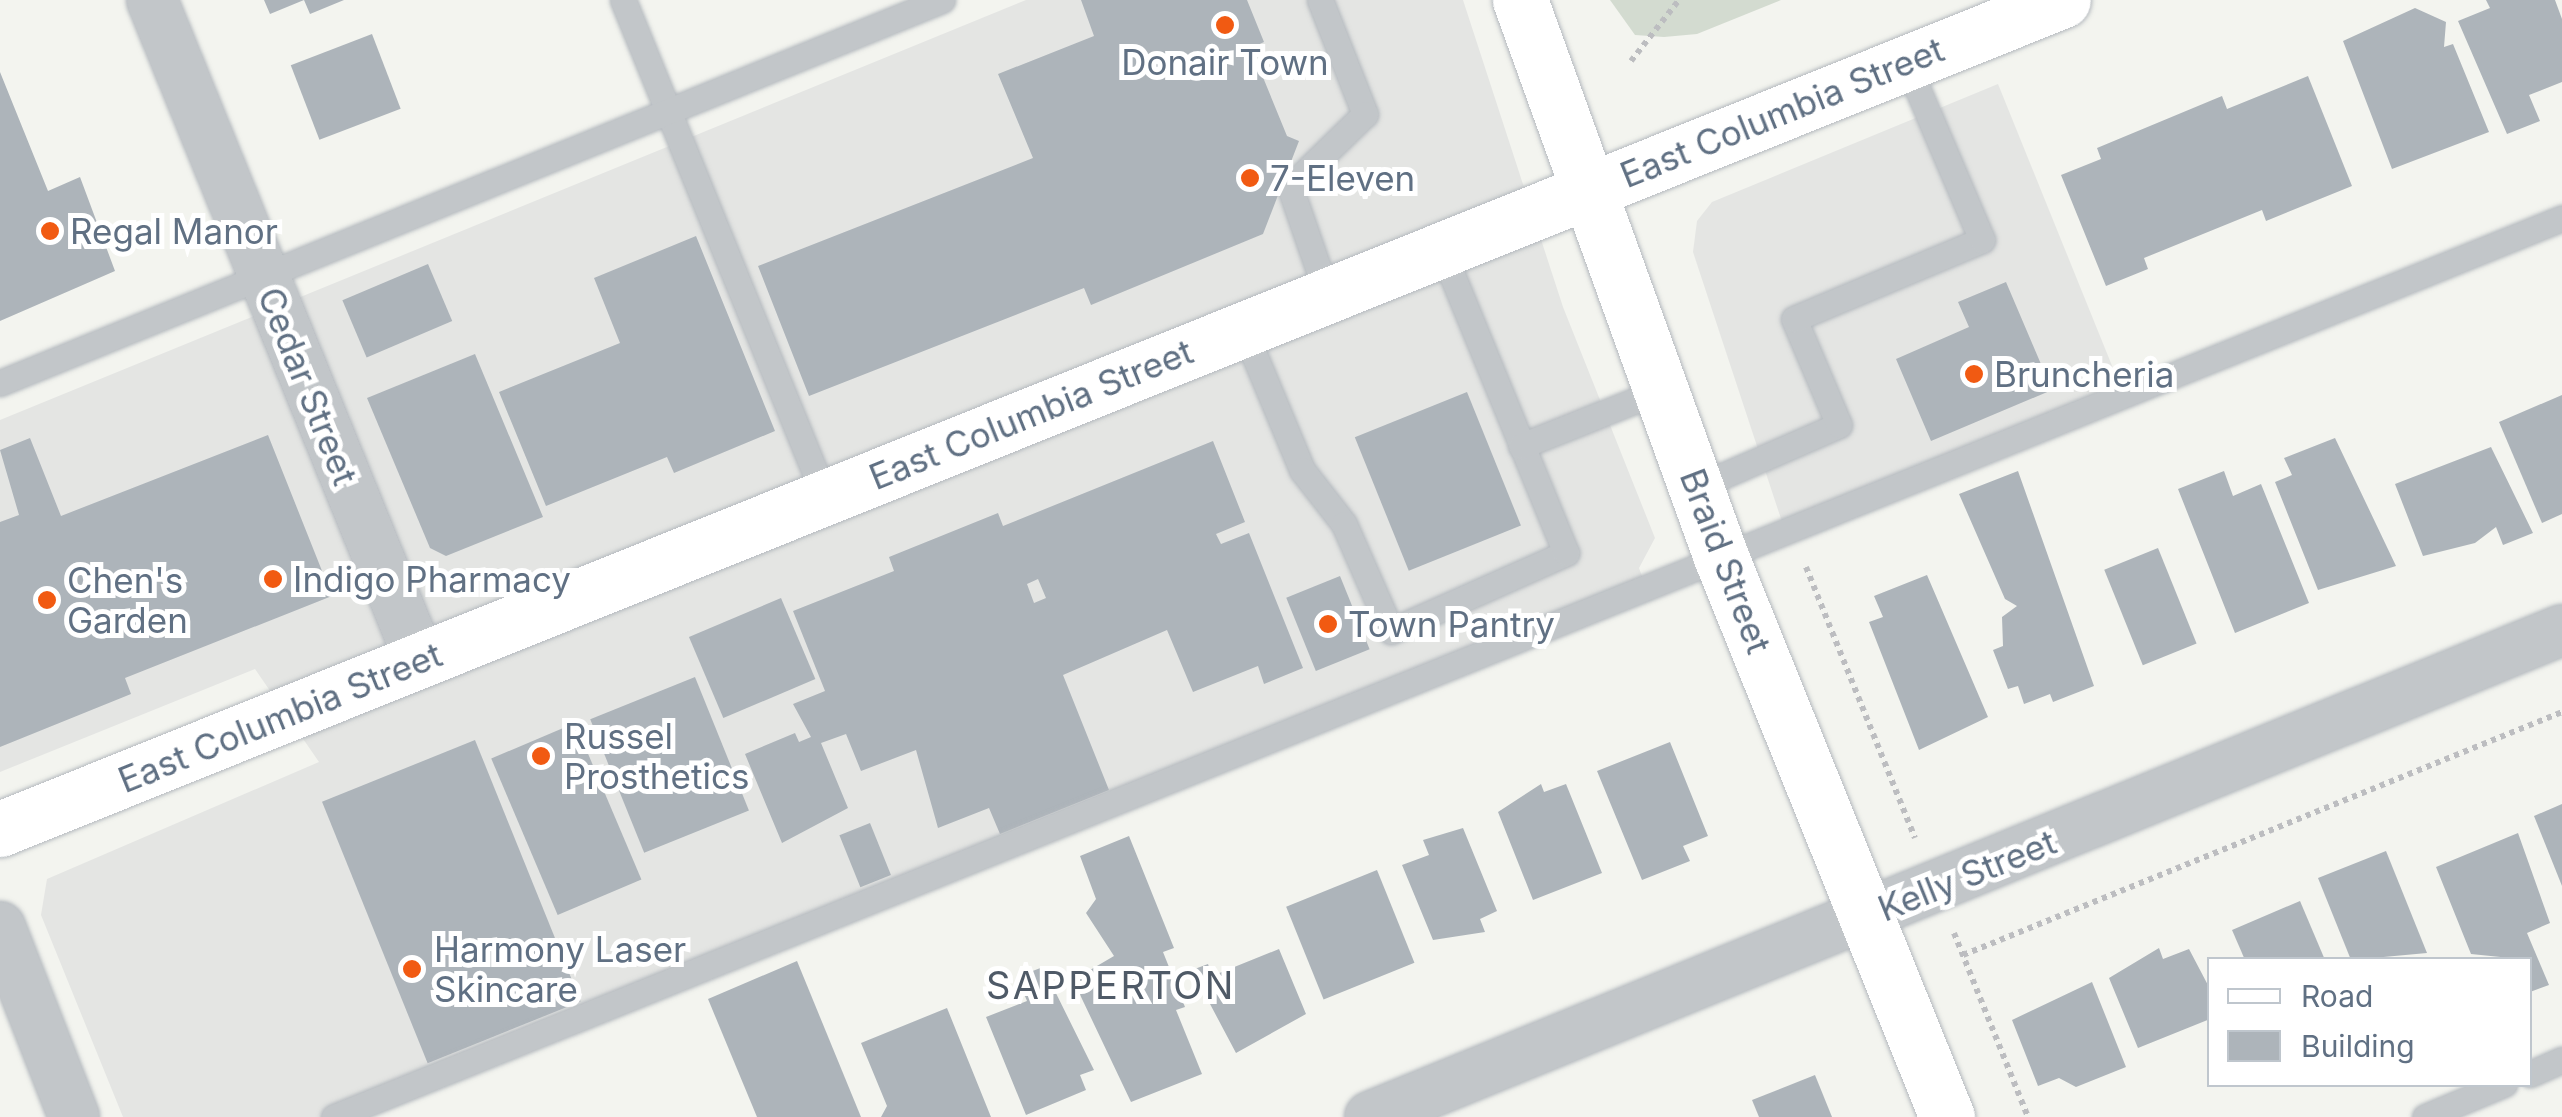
<!DOCTYPE html>
<style>
body{margin:0}
#map{position:relative;width:2562px;height:1117px;overflow:hidden;background:#f3f4ef;font-family:Inter,sans-serif}
div>[style]{position:absolute}
.built>*{inset:0;background:#e4e5e3}
.green>*{inset:0;background:#d3dbd0}
.building>*{inset:0;background:#adb4ba;transform-origin:0 0}
.path>*{height:6px;margin-top:-3px;transform-origin:0;background:repeating-linear-gradient(90deg,#bcbdc0 0 5px,transparent 0 10px)}
.roads{filter:drop-shadow(0 0 2px #b4b9be) drop-shadow(0 0 2px #b4b9be)}
.lane>*{height:25px;margin:-12.5px;padding:0 12.5px;transform-origin:12.5px;border-radius:12.5px;background:#c2c6c9}
.street>*{height:50px;margin:-25px;padding:0 25px;transform-origin:25px;border-radius:25px;background:#c2c6c9}
.secondary>*{height:55px;margin:-27.5px;padding:0 27.5px;transform-origin:27.5px;border-radius:27.5px;background:#fff}
.dots>*{width:28px;height:28px;translate:-50% -50%;box-sizing:border-box;border:5px solid #fff;border-radius:50%}
span{translate:-50% -50%;white-space:nowrap;text-align:center;line-height:1.15;-webkit-text-stroke:10px #fff;paint-order:stroke}
.poi-label{font-size:35px;color:#607083}
.left{translate:0 -50%;text-align:left}
.street-label{font-size:35px;color:#607083}
.neighbourhood-label{font-size:38px;color:#4f5a67;letter-spacing:2.5px}
.legend{position:absolute;left:2207px;top:957px;width:325px;height:130px;box-sizing:border-box;background:#fff;border:2px solid #bfc6cd;margin:0;padding:12px 18px;list-style:none;font-size:30px;color:#607083}
.legend li{display:flex;align-items:center;gap:20px;height:50px}
.legend b{width:50px;border:2px solid #bfc6cd}
</style>
<div id="map">
<div class="built">
<div style="clip-path:polygon(1026px 0,1463px 0,1563px 307px,1655px 538px,1639px 568px,1646px 587px,334px 1117px,123px 1117px,41px 915px,47px 879px,319px 762px,255px 669px,0 772px,0 420px)"></div>
<div style="clip-path:polygon(1998px 84px,2119px 383px,1785px 531px,1693px 252px,1697px 221px,1712px 202px)"></div>
</div>
<div class="green">
<div style="clip-path:polygon(1610px 0,1781px 0,1697px 34px,1664px 37px,1635px 35px)"></div>
</div>
<div class="building">
<div style="clip-path:polygon(264px 0,344px 0,310px 14px,304px 0,270px 14px)"></div>
<div style="clip-path:polygon(1081px 0,1247px 0,1264px 42px,1251px 48px,1287px 136px,1299px 141px,1263px 234px,1091px 305px,1084px 288px,809px 396px,758px 266px,1033px 158px,998px 74px,1094px 36px)"></div>
<div style="clip-path:polygon(2486px 0,2555px 0,2562px 19px,2562px 82px,2529px 95px,2540px 121px,2507px 134px,2458px 21px,2490px 8px)"></div>
<div style="clip-path:polygon(2415px 8px,2446px 22px,2444px 47px,2453px 44px,2489px 132px,2392px 169px,2343px 41px)"></div>
<div style="left:372px;top:34px;width:80px;height:87px;rotate:69deg"></div>
<div style="clip-path:polygon(0 72px,48px 191px,80px 177px,115px 271px,0 321px)"></div>
<div style="clip-path:polygon(2308px 76px,2352px 186px,2266px 221px,2262px 210px,2144px 258px,2148px 269px,2106px 286px,2061px 175px,2101px 159px,2097px 148px,2222px 96px,2227px 109px)"></div>
<div style="clip-path:polygon(696px 236px,775px 431px,674px 473px,667px 457px,546px 506px,499px 392px,620px 343px,594px 278px)"></div>
<div style="left:428px;top:264px;width:62px;height:93px;rotate:67deg"></div>
<div style="clip-path:polygon(2006px 282px,2052px 390px,1931px 441px,1896px 359px,1969px 327px,1958px 302px)"></div>
<div style="clip-path:polygon(475px 354px,543px 517px,446px 556px,430px 548px,367px 398px)"></div>
<div style="left:1467px;top:392px;width:144px;height:121px;rotate:68deg"></div>
<div style="clip-path:polygon(2562px 395px,2562px 514px,2542px 523px,2499px 422px)"></div>
<div style="clip-path:polygon(268px 435px,332px 596px,125px 678px,131px 694px,0 747px,0 522px,19px 515px,0 450px,30px 438px,61px 516px)"></div>
<div style="clip-path:polygon(2335px 438px,2396px 566px,2318px 590px,2275px 482px,2292px 475px,2284px 458px)"></div>
<div style="clip-path:polygon(evenodd,1213px 441px,1245px 522px,1216px 534px,1221px 544px,1249px 533px,1303px 668px,1264px 684px,1258px 666px,1193px 692px,1167px 630px,1063px 675px,1109px 790px,1000px 834px,989px 808px,938px 828px,916px 750px,861px 771px,846px 734px,821px 743px,848px 808px,782px 843px,745px 754px,795px 733px,799px 742px,811px 737px,793px 704px,825px 691px,793px 611px,894px 571px,889px 557px,998px 513px,1003px 526px,1213px 441px,1038px 579px,1046px 598px,1034px 603px,1027px 584px,1038px 579px)"></div>
<div style="clip-path:polygon(2491px 447px,2533px 533px,2503px 545px,2496px 527px,2475px 543px,2423px 556px,2395px 484px)"></div>
<div style="clip-path:polygon(2018px 471px,2094px 686px,2053px 702px,2050px 694px,2024px 704px,2018px 686px,2008px 689px,1993px 650px,2003px 646px,2002px 617px,2017px 606px,2005px 599px,1959px 494px)"></div>
<div style="clip-path:polygon(2224px 471px,2233px 496px,2261px 484px,2309px 603px,2235px 633px,2178px 489px)"></div>
<div style="left:2158px;top:548px;width:103px;height:58px;rotate:68deg"></div>
<div style="clip-path:polygon(1927px 575px,1988px 717px,1919px 750px,1869px 622px,1883px 617px,1874px 596px)"></div>
<div style="left:1340px;top:576px;width:79px;height:58px;rotate:68deg"></div>
<div style="left:781px;top:598px;width:88px;height:100px;rotate:67deg"></div>
<div style="left:695px;top:677px;width:144px;height:113px;rotate:68deg"></div>
<div style="left:575px;top:723px;width:170px;height:91px;rotate:67deg"></div>
<div style="left:475px;top:740px;width:282px;height:165px;rotate:68deg"></div>
<div style="clip-path:polygon(1670px 742px,1708px 836px,1683px 846px,1690px 861px,1642px 880px,1597px 771px)"></div>
<div style="clip-path:polygon(1541px 784px,1544px 792px,1566px 784px,1602px 873px,1533px 900px,1498px 812px)"></div>
<div style="clip-path:polygon(2562px 804px,2562px 886px,2534px 816px)"></div>
<div style="left:870px;top:823px;width:56px;height:33px;rotate:68deg"></div>
<div style="clip-path:polygon(1463px 828px,1497px 911px,1480px 919px,1485px 932px,1433px 940px,1402px 865px,1429px 855px,1423px 840px)"></div>
<div style="clip-path:polygon(2518px 833px,2550px 923px,2527px 933px,2549px 985px,2530px 992px,2530px 960px,2471px 954px,2436px 867px)"></div>
<div style="clip-path:polygon(1129px 836px,1174px 948px,1163px 952px,1185px 1007px,1176px 1010px,1202px 1074px,1131px 1102px,1073px 980px,1114px 956px,1086px 913px,1096px 899px,1080px 856px)"></div>
<div style="clip-path:polygon(2386px 851px,2427px 953px,2351px 960px,2318px 878px)"></div>
<div style="left:1377px;top:870px;width:100px;height:98px;rotate:68deg"></div>
<div style="clip-path:polygon(2300px 901px,2325px 960px,2245px 960px,2232px 930px)"></div>
<div style="clip-path:polygon(2159px 948px,2163px 959px,2189px 949px,2210px 989px,2210px 1019px,2138px 1048px,2109px 978px)"></div>
<div style="clip-path:polygon(1279px 949px,1306px 1014px,1236px 1053px,1192px 970px,1208px 964px,1212px 976px)"></div>
<div style="clip-path:polygon(797px 961px,861px 1117px,757px 1117px,708px 999px)"></div>
<div style="clip-path:polygon(1043px 967px,1094px 1070px,1080px 1075px,1086px 1090px,1026px 1115px,986px 1017px,1027px 1001px,1017px 977px)"></div>
<div style="clip-path:polygon(2092px 982px,2126px 1067px,2076px 1087px,2059px 1078px,2038px 1086px,2012px 1020px)"></div>
<div style="clip-path:polygon(947px 1008px,991px 1117px,881px 1117px,887px 1106px,861px 1043px)"></div>
<div style="clip-path:polygon(1815px 1075px,1832px 1117px,1759px 1117px,1752px 1100px)"></div>
</div>
<div class="path">
<div style="left:1631px;top:61px;width:78px;rotate:-51.8deg"></div>
<div style="left:1806px;top:567px;width:292px;rotate:68.1deg"></div>
<div style="left:1954px;top:933px;width:198px;rotate:68.1deg"></div>
<div style="left:1963px;top:955px;width:646px;rotate:-22.08deg"></div>
</div>
<div class="roads">
<div class="lane">
<div style="left:623px;top:0;width:536px;rotate:67.88deg"></div>
<div style="left:1320px;top:0;width:123px;rotate:68.5deg"></div>
<div style="left:1365px;top:114px;width:105px;rotate:135.8deg"></div>
<div style="left:1290px;top:187px;width:113px;rotate:70.9deg"></div>
<div style="left:1243px;top:328px;width:154px;rotate:67.4deg"></div>
<div style="left:1302px;top:470px;width:68px;rotate:52.1deg"></div>
<div style="left:1344px;top:524px;width:117px;rotate:66.3deg"></div>
<div style="left:1391px;top:631px;width:192px;rotate:-24deg"></div>
<div style="left:1566px;top:553px;width:330px;rotate:-112.3deg"></div>
<div style="left:0;top:383px;width:1017px;rotate:-22.13deg"></div>
<div style="left:1521px;top:446px;width:152px;rotate:-21.7deg"></div>
<div style="left:1697px;top:487px;width:155px;rotate:-23.6deg"></div>
<div style="left:1839px;top:425px;width:115px;rotate:-113deg"></div>
<div style="left:1794px;top:319px;width:204px;rotate:-22.8deg"></div>
<div style="left:1982px;top:240px;width:194px;rotate:-113.1deg"></div>
<div style="left:2530px;top:1074px;width:35px;rotate:-24deg"></div>
<div style="left:334px;top:1117px;width:2403px;rotate:-21.97deg"></div>
<div style="left:2425px;top:1117px;width:86px;rotate:-22.7deg"></div>
</div>
<div class="street">
<div style="left:152px;top:0;width:712px;rotate:67.9deg"></div>
<div style="left:0;top:927px;width:204px;rotate:68.7deg"></div>
<div style="left:1370px;top:1117px;width:1288px;rotate:-22.22deg"></div>
</div>
<div class="secondary">
<div style="left:1520px;top:0;width:592px;rotate:70.16deg"></div>
<div style="left:1721px;top:557px;width:604px;rotate:68.02deg"></div>
<div style="left:0;top:829px;width:2223px;rotate:-21.89deg"></div>
</div>
</div>
<div class="dots">
<div style="left:1225px;top:25px;background:#f15a12"></div>
<div style="left:1250px;top:178px;background:#f15a12"></div>
<div style="left:50px;top:231px;background:#f15a12"></div>
<div style="left:1974px;top:374px;background:#f15a12"></div>
<div style="left:273px;top:579px;background:#f15a12"></div>
<div style="left:47px;top:600px;background:#f15a12"></div>
<div style="left:1328px;top:624px;background:#f15a12"></div>
<div style="left:541px;top:756px;background:#f15a12"></div>
<div style="left:412px;top:969px;background:#f15a12"></div>
</div>
<div class="poi-label">
<span style="left:1225px;top:62px">Donair Town</span>
<span class="left" style="left:1270px;top:178px">7-Eleven</span>
<span class="left" style="left:70px;top:231px">Regal Manor</span>
<span class="left" style="left:1994px;top:374px">Bruncheria</span>
<span class="left" style="left:293px;top:579px">Indigo Pharmacy</span>
<span class="left" style="left:67px;top:600px">Chen's<br>Garden</span>
<span class="left" style="left:1348px;top:624px">Town Pantry</span>
<span class="left" style="left:564px;top:756px">Russel<br>Prosthetics</span>
<span class="left" style="left:434px;top:969px">Harmony Laser<br>Skincare</span>
</div>
<div class="street-label">
<span style="left:1782px;top:112px;rotate:-22deg">East Columbia Street</span>
<span style="left:308px;top:386px;rotate:68deg">Cedar Street</span>
<span style="left:1031px;top:414px;rotate:-22deg">East Columbia Street</span>
<span style="left:1726px;top:561px;rotate:69deg">Braid Street</span>
<span style="left:280px;top:717px;rotate:-22deg">East Columbia Street</span>
<span style="left:1967px;top:875px;rotate:-22deg">Kelly Street</span>
</div>
<div class="neighbourhood-label">
<span style="left:1111px;top:986px">SAPPERTON</span>
</div>
<ul class="legend">
<li><b style="height:12px;background:#fff"></b>Road</li>
<li><b style="height:28px;background:#adb4ba"></b>Building</li>
</ul>
</div>
